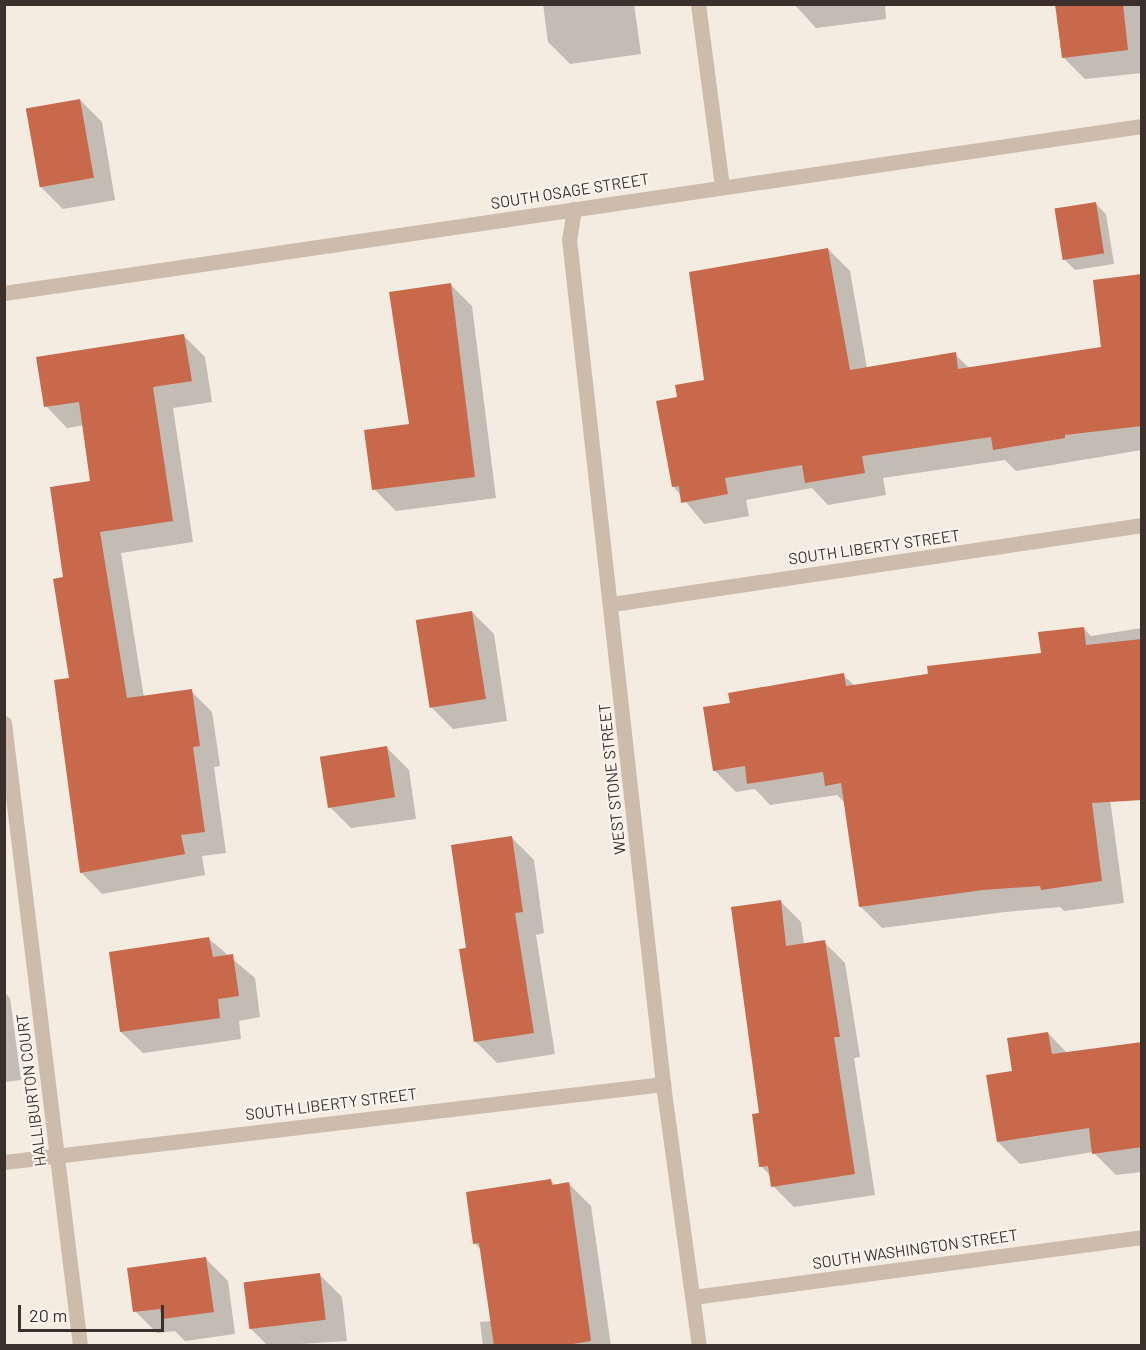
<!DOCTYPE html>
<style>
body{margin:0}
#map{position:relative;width:1146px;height:1350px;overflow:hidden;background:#f4ebe1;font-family:Barlow,sans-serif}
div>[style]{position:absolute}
.shadow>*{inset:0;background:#0003}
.building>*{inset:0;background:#c8694b;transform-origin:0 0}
.minor>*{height:15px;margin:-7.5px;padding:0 7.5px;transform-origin:7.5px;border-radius:7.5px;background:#cdbbac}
span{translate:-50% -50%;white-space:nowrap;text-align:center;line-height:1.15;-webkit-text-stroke:4.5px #fbf5ee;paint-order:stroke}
.street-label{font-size:16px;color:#3b302b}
.frame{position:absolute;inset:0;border:6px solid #3b302b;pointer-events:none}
.scale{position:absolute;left:18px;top:1305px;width:146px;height:27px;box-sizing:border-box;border:3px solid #3b302b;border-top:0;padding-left:8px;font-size:18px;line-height:21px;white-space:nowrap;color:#3b302b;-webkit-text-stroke:4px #fbf5ee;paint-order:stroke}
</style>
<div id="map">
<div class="shadow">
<div style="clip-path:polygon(543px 4px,634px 4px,641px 54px,570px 64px,548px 42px)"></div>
<div style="clip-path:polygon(794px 4px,885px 4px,886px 19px,816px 28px)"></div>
<div style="clip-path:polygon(1057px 4px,1141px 4px,1142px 73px,1085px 79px,1063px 57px)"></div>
<div style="clip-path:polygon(80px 100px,102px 122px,115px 200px,63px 209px,41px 187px)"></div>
<div style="clip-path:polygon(1095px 203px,1106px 214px,1114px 264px,1075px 270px,1064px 259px)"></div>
<div style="clip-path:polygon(828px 249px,850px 271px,867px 368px,955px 354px,970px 369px,1102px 349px,1142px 276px,1142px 450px,1016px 471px,1005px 460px,883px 478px,886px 495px,828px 505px,812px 488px,746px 500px,749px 516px,704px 524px,673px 486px,679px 398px,705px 381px)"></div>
<div style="clip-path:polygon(450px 284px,472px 306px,496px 498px,396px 511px,374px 489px,411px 425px)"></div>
<div style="clip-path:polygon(183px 335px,205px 357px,212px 402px,173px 408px,193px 542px,121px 553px,144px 698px,191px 691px,212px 712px,220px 766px,214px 767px,226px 853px,202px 856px,205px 875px,102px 894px,81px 872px,65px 578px,92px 483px,84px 425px,67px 428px,46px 406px)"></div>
<div style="clip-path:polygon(472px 612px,494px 634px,507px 721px,453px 729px,431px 707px)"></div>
<div style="clip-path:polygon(1083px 628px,1091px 636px,1142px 628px,1142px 772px,1107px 777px,1124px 903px,1064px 911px,1060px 907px,1005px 912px,882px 928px,860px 906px,845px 803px,837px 795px,770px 805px,755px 789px,736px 792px,714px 770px,731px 705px,843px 675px,855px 686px,1043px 654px)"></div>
<div style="clip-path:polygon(387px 748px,409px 770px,416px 819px,351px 828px,329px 806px)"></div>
<div style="clip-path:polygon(512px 838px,534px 860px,544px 933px,536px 935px,555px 1054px,497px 1063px,475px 1041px,467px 950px)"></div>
<div style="clip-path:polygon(780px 901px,801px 922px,804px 945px,824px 942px,845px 963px,860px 1057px,854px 1058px,875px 1195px,794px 1207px,773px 1186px,771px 1176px,761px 1166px,761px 1114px)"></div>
<div style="clip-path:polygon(209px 939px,255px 978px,260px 1017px,239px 1021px,241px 1039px,143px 1053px,121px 1032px)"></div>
<div style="clip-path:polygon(4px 992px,10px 998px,21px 1080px,4px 1082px)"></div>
<div style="clip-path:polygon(1048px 1033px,1068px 1054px,1142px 1044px,1142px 1172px,1116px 1175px,1093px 1152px,1020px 1164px,998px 1142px,1014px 1073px)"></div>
<div style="clip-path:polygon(551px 1181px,556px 1186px,569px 1184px,591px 1206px,611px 1346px,483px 1346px,480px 1322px,492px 1321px,481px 1250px,475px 1243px)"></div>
<div style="clip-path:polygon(206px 1259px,228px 1281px,235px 1334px,185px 1341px,175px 1331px,157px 1333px,135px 1311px)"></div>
<div style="clip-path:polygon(320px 1275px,342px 1297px,347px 1341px,268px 1346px,251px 1329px)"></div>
</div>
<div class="building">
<div style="clip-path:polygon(1055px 4px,1123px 4px,1128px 50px,1062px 58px)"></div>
<div style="left:80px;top:99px;width:80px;height:55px;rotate:80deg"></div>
<div style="left:1096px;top:202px;width:52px;height:42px;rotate:81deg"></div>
<div style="clip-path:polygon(828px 248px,850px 370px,956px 352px,958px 369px,1101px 347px,1093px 280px,1142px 274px,1142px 426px,1065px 435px,1065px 438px,993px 450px,991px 437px,862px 456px,865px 473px,805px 483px,802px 465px,725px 478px,728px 494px,681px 503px,679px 486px,672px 487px,656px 401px,677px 397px,675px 385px,704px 380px,689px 272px)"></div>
<div style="clip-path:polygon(451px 283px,475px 477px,372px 490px,364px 430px,409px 424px,389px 292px)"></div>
<div style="clip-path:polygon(184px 334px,192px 381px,153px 387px,173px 521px,100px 532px,127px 698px,192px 689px,200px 746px,193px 747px,205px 832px,181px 835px,185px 854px,80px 873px,54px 680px,69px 678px,53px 579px,63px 577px,50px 487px,90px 481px,79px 402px,44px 407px,36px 357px)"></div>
<div style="left:472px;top:611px;width:89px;height:57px;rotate:81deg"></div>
<div style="clip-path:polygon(1084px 627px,1086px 645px,1142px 639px,1142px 800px,1092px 803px,1102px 881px,1041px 890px,1040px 886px,983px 890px,859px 907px,841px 783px,825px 786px,823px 772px,747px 784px,745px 766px,713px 771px,703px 707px,730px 703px,728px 693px,844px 673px,846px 686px,928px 674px,927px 666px,1041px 653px,1038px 632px)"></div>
<div style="left:387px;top:746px;width:52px;height:68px;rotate:81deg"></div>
<div style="clip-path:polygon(512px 836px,523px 912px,515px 913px,534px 1033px,474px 1042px,459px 949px,466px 948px,451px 845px)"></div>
<div style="clip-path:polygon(781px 900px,786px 946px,825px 940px,840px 1037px,834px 1037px,855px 1174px,771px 1187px,768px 1166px,759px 1167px,752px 1114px,759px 1113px,731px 907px)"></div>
<div style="clip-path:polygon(209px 937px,213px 957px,233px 954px,239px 996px,218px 999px,220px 1018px,120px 1032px,109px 952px)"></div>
<div style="clip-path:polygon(1048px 1032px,1052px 1054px,1142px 1042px,1142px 1147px,1092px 1154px,1089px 1128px,997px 1142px,986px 1075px,1012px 1071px,1007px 1038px)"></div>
<div style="clip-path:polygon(551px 1179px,552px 1185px,569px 1182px,591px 1341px,561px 1346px,494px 1346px,479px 1243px,473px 1244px,466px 1192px)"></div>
<div style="clip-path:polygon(206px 1257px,214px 1312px,162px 1319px,160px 1309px,133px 1312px,127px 1268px)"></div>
<div style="left:320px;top:1273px;width:47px;height:77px;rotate:83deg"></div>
</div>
<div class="minor">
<div style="left:698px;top:4px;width:184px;rotate:82.5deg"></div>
<div style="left:574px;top:209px;width:30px;rotate:99deg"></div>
<div style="left:569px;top:239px;width:850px;rotate:83.65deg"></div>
<div style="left:663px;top:1084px;width:264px;rotate:82.2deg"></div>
<div style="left:4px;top:293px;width:1150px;rotate:-8.35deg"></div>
<div style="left:612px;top:604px;width:536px;rotate:-8.48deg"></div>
<div style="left:4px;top:723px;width:628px;rotate:83.04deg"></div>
<div style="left:4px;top:1162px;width:664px;rotate:-6.75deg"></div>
<div style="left:693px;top:1297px;width:453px;rotate:-7.6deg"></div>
</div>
<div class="street-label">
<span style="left:570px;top:191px;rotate:-9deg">SOUTH OSAGE STREET</span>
<span style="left:874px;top:547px;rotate:-8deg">SOUTH LIBERTY STREET</span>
<span style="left:612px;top:779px;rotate:-96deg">WEST STONE STREET</span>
<span style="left:31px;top:1090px;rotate:-97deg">HALLIBURTON COURT</span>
<span style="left:331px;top:1104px;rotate:-7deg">SOUTH LIBERTY STREET</span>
<span style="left:915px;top:1249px;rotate:-8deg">SOUTH WASHINGTON STREET</span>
</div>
<div class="frame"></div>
<div class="scale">20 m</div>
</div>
